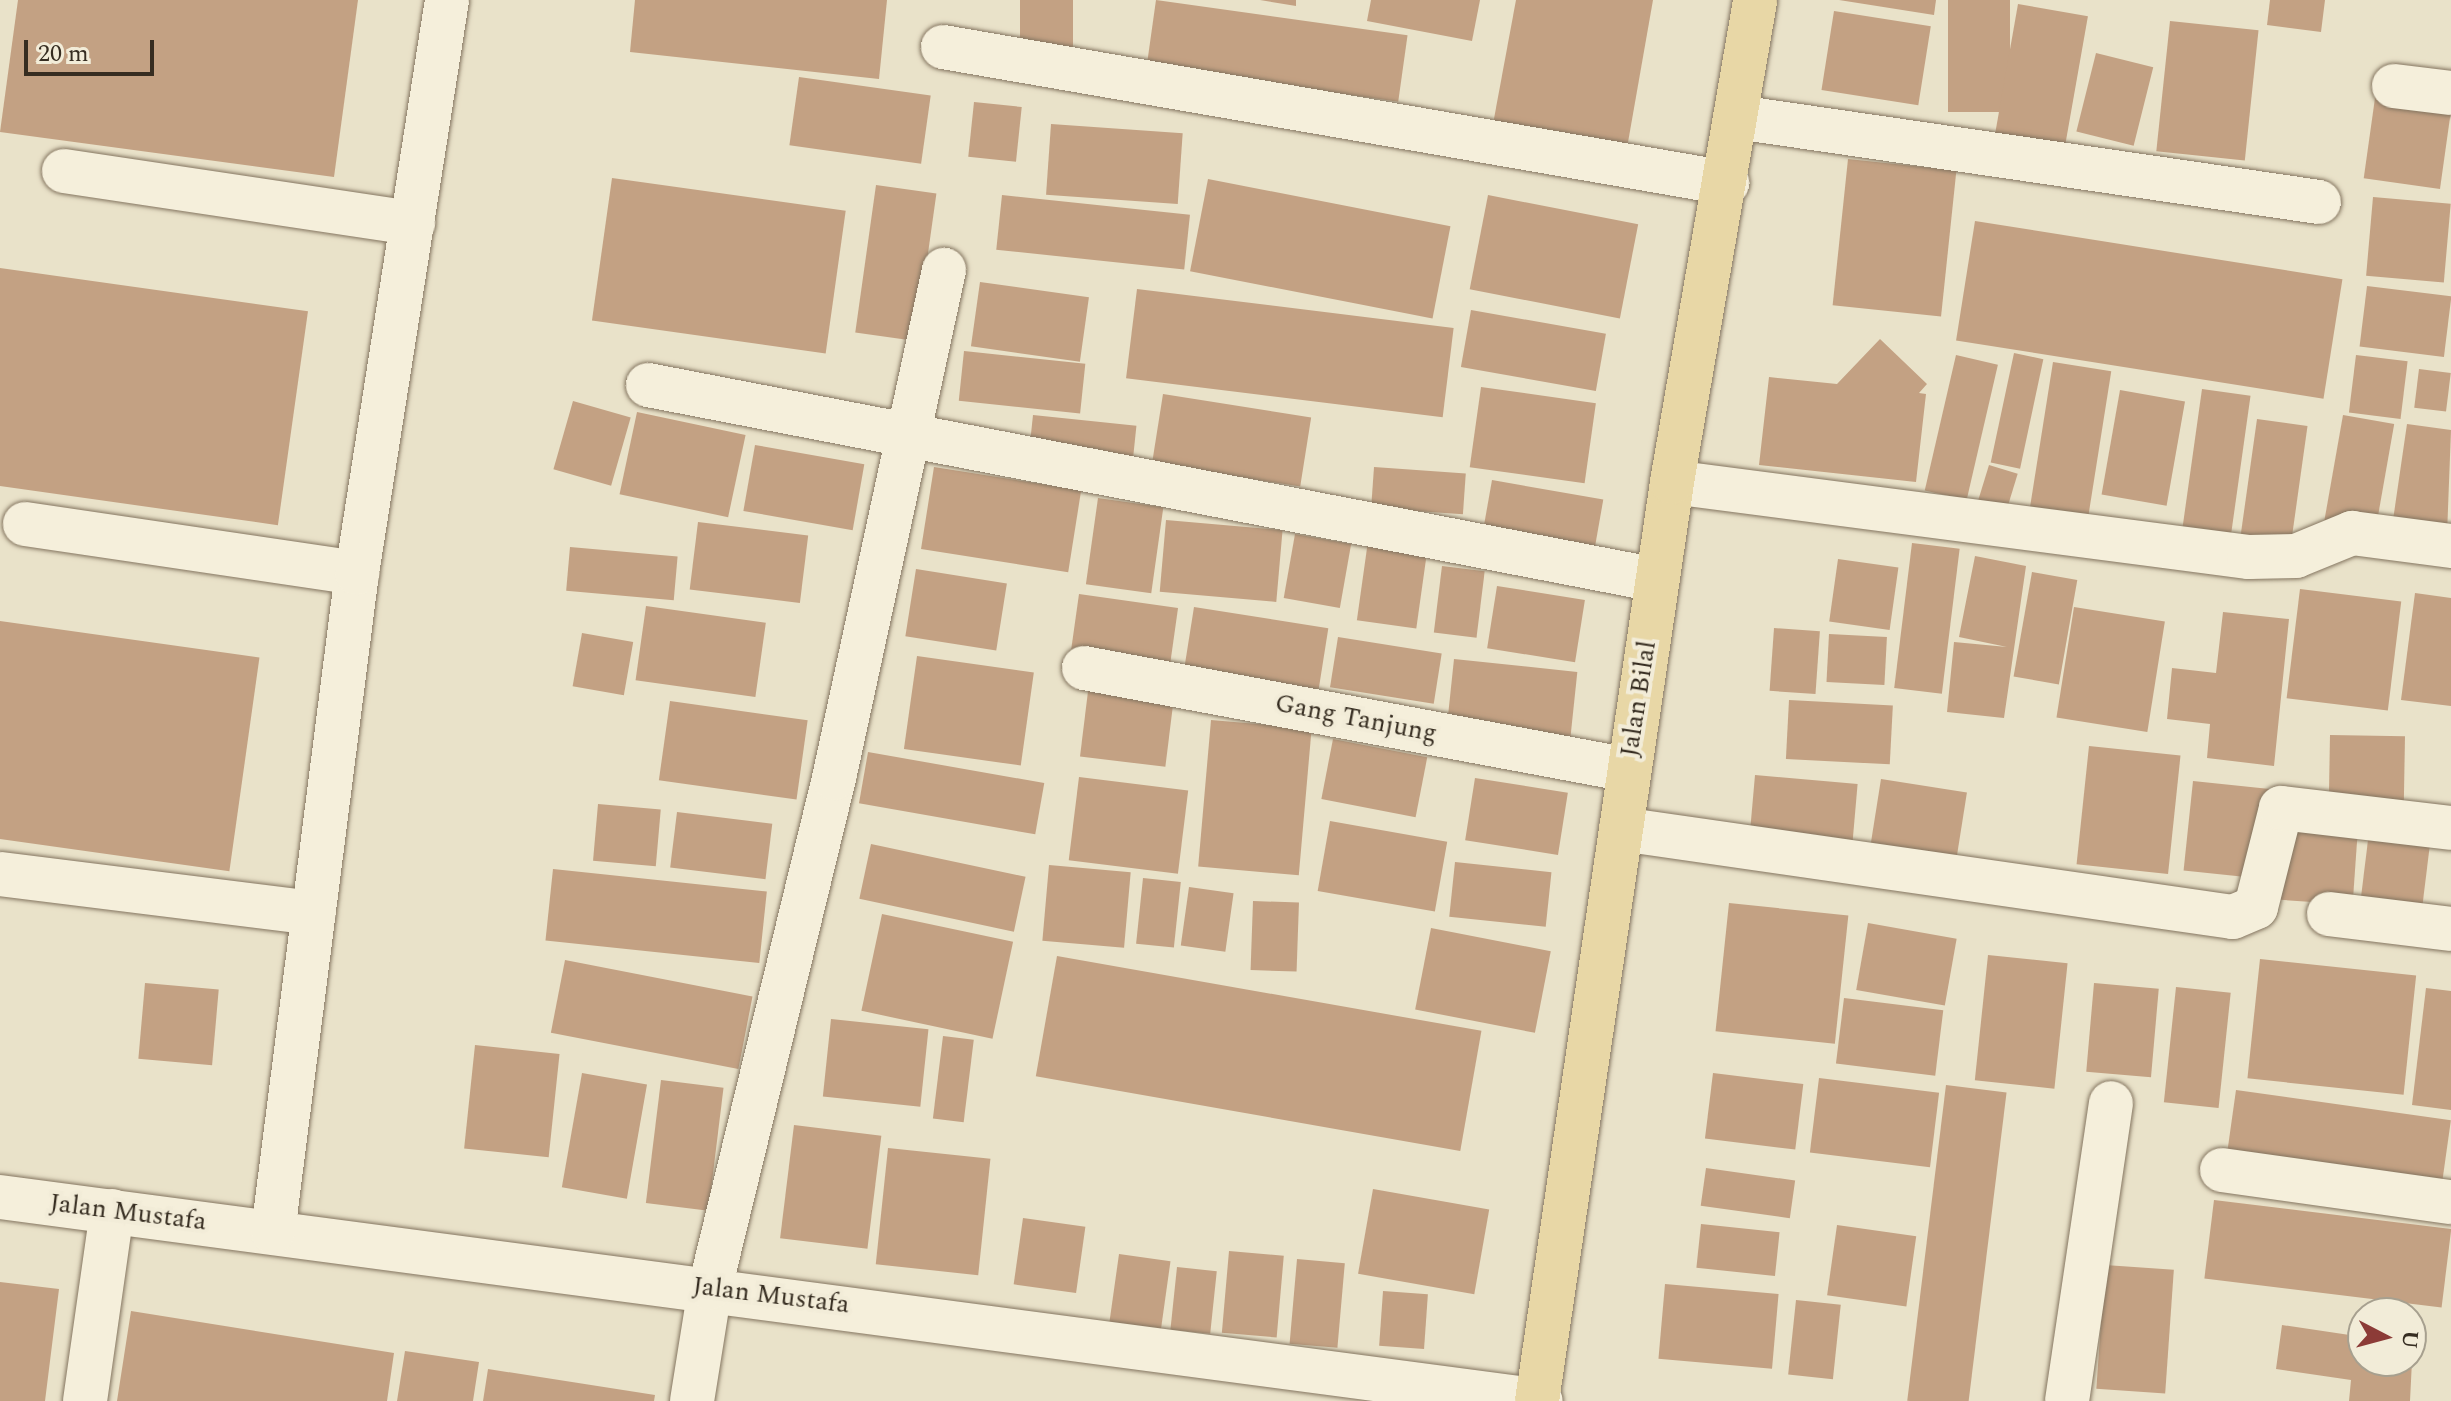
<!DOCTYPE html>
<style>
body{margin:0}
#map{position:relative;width:2451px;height:1401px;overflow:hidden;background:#e9e2c9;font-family:Spectral,serif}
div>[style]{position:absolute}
.building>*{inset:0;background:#c3a183;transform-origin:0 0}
.roads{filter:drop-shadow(0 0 2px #847560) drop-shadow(0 0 2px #847560)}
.minor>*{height:44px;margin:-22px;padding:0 22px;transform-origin:22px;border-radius:22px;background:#f5efdb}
.major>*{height:44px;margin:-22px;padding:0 22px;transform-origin:22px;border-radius:22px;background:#e8d7a6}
span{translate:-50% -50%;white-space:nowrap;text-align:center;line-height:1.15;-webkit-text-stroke:8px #f2ecd8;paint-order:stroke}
.street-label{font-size:26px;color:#362d21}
.north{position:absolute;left:2347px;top:1297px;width:80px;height:80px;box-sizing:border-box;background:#f2ecd8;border:2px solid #a7a08f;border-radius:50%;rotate:96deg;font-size:22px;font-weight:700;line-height:32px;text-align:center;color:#362d21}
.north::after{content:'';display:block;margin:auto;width:28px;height:36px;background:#8c3b37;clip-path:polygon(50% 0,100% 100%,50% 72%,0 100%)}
.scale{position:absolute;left:24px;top:40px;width:130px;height:36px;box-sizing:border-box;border:4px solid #362d21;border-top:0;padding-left:10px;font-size:24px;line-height:28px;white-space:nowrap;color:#362d21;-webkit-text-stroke:6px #f2ecd8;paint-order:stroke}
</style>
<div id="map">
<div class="building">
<div style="clip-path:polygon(18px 0,358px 0,334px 177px,0 132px)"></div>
<div style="clip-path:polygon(635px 0,887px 0,879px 79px,630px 52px)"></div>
<div style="left:1020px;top:0;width:53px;height:51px"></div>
<div style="left:1156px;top:0;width:254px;height:67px;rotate:8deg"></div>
<div style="clip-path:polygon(1260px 0,1296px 0,1296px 6px)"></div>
<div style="clip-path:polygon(1371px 0,1480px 0,1472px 41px,1367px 21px)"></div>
<div style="clip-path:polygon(1516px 0,1653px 0,1627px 148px,1493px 124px)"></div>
<div style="clip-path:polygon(1839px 0,1936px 0,1934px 15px)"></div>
<div style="left:1948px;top:0;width:62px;height:112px"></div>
<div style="clip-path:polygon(2270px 0,2325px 0,2321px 32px,2267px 25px)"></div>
<div style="left:2018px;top:4px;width:71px;height:131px;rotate:10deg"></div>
<div style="left:1834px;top:11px;width:98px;height:80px;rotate:9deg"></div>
<div style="left:2170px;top:21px;width:89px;height:131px;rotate:6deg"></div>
<div style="left:2096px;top:53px;width:59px;height:81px;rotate:14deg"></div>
<div style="left:799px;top:77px;width:133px;height:69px;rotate:8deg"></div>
<div style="left:2375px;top:98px;width:77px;height:81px;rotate:8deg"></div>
<div style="left:974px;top:102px;width:48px;height:55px;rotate:6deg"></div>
<div style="left:1051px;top:124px;width:132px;height:71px;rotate:4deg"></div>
<div style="left:1848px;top:159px;width:109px;height:147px;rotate:6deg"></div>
<div style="left:612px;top:178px;width:236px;height:144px;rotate:8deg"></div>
<div style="left:1208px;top:179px;width:247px;height:94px;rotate:11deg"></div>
<div style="left:876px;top:185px;width:61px;height:149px;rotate:8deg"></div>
<div style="left:1002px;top:195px;width:189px;height:55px;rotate:6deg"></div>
<div style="left:1488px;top:195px;width:153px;height:96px;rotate:11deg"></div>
<div style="left:2373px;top:197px;width:78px;height:79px;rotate:5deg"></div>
<div style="left:1975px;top:221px;width:372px;height:121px;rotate:9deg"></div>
<div style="left:0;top:268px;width:311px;height:216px;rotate:8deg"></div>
<div style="left:980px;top:282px;width:110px;height:65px;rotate:8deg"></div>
<div style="left:2367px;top:286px;width:85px;height:61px;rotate:7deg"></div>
<div style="left:1137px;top:289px;width:319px;height:90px;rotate:7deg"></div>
<div style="left:1471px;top:310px;width:137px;height:58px;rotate:10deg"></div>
<div style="clip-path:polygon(1880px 339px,1927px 384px,1919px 393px,1926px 394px,1916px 482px,1759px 465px,1769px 377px,1837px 384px)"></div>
<div style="left:964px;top:351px;width:122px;height:50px;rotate:6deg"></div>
<div style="left:2014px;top:353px;width:30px;height:112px;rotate:12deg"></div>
<div style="left:1956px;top:355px;width:43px;height:139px;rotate:13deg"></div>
<div style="left:2356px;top:355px;width:52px;height:58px;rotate:7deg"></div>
<div style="left:2053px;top:362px;width:59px;height:150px;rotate:9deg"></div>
<div style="left:2419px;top:369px;width:32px;height:39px;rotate:7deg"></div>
<div style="left:1481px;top:387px;width:116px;height:81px;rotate:8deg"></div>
<div style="left:2202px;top:389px;width:49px;height:148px;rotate:8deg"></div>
<div style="left:2120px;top:390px;width:66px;height:106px;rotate:10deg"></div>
<div style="left:1163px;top:394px;width:150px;height:70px;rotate:9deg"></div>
<div style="left:573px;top:401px;width:60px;height:71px;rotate:16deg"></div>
<div style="left:637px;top:412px;width:111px;height:84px;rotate:12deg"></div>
<div style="left:1033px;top:415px;width:104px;height:34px;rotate:6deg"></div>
<div style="left:2343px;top:415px;width:52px;height:107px;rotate:10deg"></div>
<div style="left:2257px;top:419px;width:51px;height:129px;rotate:8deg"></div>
<div style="clip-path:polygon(2407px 424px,2451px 430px,2447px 535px,2392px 527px)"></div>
<div style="left:755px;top:445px;width:111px;height:67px;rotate:10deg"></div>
<div style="left:1989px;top:465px;width:30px;height:39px;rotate:17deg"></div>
<div style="left:934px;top:467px;width:149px;height:83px;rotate:9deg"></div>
<div style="left:1374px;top:467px;width:92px;height:41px;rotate:4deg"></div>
<div style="left:1492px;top:480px;width:113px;height:58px;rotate:10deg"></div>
<div style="left:1098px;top:498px;width:66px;height:87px;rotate:8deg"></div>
<div style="left:1166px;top:520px;width:117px;height:72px;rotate:5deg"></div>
<div style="left:698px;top:522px;width:111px;height:68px;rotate:7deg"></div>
<div style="left:1295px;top:534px;width:57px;height:65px;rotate:10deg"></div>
<div style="left:1368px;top:541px;width:60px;height:80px;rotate:8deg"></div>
<div style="left:1912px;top:543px;width:48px;height:146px;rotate:7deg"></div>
<div style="left:570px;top:547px;width:108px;height:44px;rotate:5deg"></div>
<div style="clip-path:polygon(1975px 556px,2026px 566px,2004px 718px,1947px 712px,1954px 642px,2007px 647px,1959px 637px)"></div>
<div style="left:1838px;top:559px;width:61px;height:63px;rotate:8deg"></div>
<div style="left:1442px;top:566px;width:43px;height:67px;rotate:7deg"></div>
<div style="left:916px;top:569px;width:92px;height:68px;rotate:9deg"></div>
<div style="left:2032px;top:572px;width:46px;height:106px;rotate:10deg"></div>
<div style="left:1497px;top:586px;width:89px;height:63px;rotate:9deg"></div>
<div style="left:2300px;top:589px;width:102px;height:110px;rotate:7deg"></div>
<div style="clip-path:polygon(2415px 593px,2451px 598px,2451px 706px,2401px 700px)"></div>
<div style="left:1079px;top:594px;width:100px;height:66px;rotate:8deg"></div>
<div style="left:646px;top:606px;width:121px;height:75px;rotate:8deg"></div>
<div style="left:1194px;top:607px;width:136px;height:69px;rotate:9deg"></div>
<div style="left:2074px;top:607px;width:92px;height:112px;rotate:9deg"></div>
<div style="clip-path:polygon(2223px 612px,2289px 619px,2274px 766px,2207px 758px,2210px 724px,2167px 719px,2172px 668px,2216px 673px)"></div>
<div style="left:0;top:621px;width:262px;height:216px;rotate:8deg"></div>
<div style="left:1774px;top:628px;width:46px;height:63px;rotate:4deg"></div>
<div style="left:582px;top:633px;width:52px;height:54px;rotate:10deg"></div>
<div style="left:1829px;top:634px;width:58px;height:48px;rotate:3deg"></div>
<div style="left:1338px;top:637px;width:105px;height:51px;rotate:9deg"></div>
<div style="left:917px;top:656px;width:118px;height:94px;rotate:8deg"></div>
<div style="left:1454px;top:659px;width:124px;height:74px;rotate:6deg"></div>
<div style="left:1090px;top:675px;width:86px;height:82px;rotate:7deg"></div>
<div style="left:1789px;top:700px;width:104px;height:59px;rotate:3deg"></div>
<div style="left:670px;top:701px;width:139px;height:80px;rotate:8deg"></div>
<div style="left:1211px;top:720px;width:101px;height:147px;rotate:5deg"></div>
<div style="left:2330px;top:735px;width:75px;height:73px;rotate:1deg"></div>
<div style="left:1333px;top:739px;width:96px;height:61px;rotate:11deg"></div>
<div style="left:2089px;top:746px;width:92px;height:119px;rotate:6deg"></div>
<div style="left:868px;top:752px;width:179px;height:52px;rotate:10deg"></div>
<div style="left:1755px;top:775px;width:103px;height:66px;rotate:5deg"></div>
<div style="left:1079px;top:777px;width:110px;height:84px;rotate:7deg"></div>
<div style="left:1475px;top:778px;width:94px;height:63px;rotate:9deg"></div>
<div style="left:1881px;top:779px;width:87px;height:71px;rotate:9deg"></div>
<div style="left:2193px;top:781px;width:77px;height:90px;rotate:6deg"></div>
<div style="left:598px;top:804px;width:63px;height:57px;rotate:5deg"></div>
<div style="left:677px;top:812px;width:96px;height:56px;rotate:7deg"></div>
<div style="left:1330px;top:821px;width:119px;height:71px;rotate:10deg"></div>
<div style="left:2286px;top:825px;width:72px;height:75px;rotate:4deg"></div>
<div style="left:2369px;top:832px;width:62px;height:67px;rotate:7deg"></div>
<div style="left:871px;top:844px;width:158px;height:56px;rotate:12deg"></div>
<div style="left:1455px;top:862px;width:97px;height:55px;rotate:6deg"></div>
<div style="left:1049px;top:865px;width:82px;height:76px;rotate:5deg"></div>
<div style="left:553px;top:869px;width:215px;height:72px;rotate:6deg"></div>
<div style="left:1143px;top:878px;width:38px;height:66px;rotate:6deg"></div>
<div style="left:1189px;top:887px;width:45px;height:59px;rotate:8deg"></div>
<div style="left:1253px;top:901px;width:46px;height:69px;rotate:2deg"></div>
<div style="left:1729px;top:903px;width:120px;height:129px;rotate:6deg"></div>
<div style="left:882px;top:914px;width:134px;height:99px;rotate:12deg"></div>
<div style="left:1868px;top:923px;width:90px;height:68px;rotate:10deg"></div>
<div style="left:1431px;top:928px;width:122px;height:83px;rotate:11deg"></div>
<div style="left:1988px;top:955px;width:80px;height:126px;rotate:6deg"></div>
<div style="left:1057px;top:956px;width:431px;height:122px;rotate:10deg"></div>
<div style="left:2260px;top:959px;width:157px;height:120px;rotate:6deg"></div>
<div style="left:565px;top:960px;width:191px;height:74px;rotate:11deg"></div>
<div style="left:145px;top:983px;width:74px;height:76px;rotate:5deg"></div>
<div style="left:2094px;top:983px;width:65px;height:89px;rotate:5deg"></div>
<div style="left:2176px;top:987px;width:55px;height:116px;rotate:6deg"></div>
<div style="clip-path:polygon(2426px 988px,2451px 991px,2451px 1110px,2412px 1105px)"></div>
<div style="left:1844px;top:998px;width:100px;height:66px;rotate:7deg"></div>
<div style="left:831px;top:1019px;width:98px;height:78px;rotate:6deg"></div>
<div style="left:943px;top:1036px;width:31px;height:83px;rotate:7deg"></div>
<div style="left:475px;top:1045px;width:85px;height:104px;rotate:6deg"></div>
<div style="left:582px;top:1073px;width:66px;height:116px;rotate:10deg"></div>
<div style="left:1713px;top:1073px;width:91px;height:66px;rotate:7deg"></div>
<div style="left:1819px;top:1078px;width:121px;height:75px;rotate:7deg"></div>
<div style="left:661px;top:1080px;width:63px;height:124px;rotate:7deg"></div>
<div style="left:1946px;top:1085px;width:61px;height:318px;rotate:7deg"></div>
<div style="left:2236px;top:1090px;width:217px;height:68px;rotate:8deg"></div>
<div style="left:794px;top:1125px;width:88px;height:114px;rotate:7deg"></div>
<div style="left:888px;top:1148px;width:103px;height:117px;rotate:6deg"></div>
<div style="left:1706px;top:1168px;width:90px;height:38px;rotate:8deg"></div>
<div style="left:1373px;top:1189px;width:118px;height:86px;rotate:10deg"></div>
<div style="left:2214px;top:1200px;width:239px;height:79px;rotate:7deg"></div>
<div style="left:1023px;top:1218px;width:63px;height:67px;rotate:8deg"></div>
<div style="left:1701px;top:1224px;width:79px;height:44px;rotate:6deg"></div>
<div style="left:1837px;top:1225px;width:80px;height:71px;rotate:8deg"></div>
<div style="left:1229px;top:1251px;width:55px;height:82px;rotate:5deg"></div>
<div style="left:1119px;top:1254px;width:52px;height:80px;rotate:8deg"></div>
<div style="left:1297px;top:1259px;width:48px;height:85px;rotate:5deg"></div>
<div style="left:2105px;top:1265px;width:69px;height:124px;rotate:4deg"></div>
<div style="left:1177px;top:1267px;width:40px;height:63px;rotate:6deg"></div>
<div style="clip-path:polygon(0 1282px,59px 1289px,45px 1401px,0 1401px)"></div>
<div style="left:1665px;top:1284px;width:114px;height:75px;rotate:5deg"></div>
<div style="left:1383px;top:1291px;width:45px;height:55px;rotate:4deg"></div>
<div style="left:1796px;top:1300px;width:45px;height:75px;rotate:6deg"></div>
<div style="clip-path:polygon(131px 1311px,394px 1353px,387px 1401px,117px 1401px)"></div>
<div style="clip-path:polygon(2282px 1325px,2363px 1337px,2363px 1361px,2412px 1361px,2410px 1401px,2349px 1401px,2351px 1380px,2276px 1369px)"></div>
<div style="clip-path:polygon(405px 1351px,479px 1362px,473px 1401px,397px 1401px)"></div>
<div style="clip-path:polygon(488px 1369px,655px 1395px,654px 1401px,483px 1401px)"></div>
</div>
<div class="roads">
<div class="minor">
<div style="left:943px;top:47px;width:796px;rotate:9.84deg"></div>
<div style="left:2394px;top:86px;width:57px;rotate:7deg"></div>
<div style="left:1737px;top:117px;width:588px;rotate:8.31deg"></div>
<div style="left:64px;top:171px;width:353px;rotate:8.5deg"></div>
<div style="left:648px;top:385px;width:1028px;rotate:10.94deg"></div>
<div style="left:1672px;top:482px;width:582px;rotate:7.41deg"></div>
<div style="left:2249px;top:557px;width:47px;rotate:-1.2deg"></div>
<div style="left:2296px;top:556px;width:61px;rotate:-22.3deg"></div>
<div style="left:2352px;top:533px;width:100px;rotate:7.5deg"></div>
<div style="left:25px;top:524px;width:336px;rotate:8.4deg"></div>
<div style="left:1084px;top:668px;width:554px;rotate:10.6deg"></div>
<div style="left:1621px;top:829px;width:618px;rotate:8.18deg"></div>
<div style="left:2233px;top:917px;width:25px;rotate:-23deg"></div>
<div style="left:2256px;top:907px;width:102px;rotate:-75.8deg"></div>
<div style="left:2281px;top:808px;width:171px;rotate:6.7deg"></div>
<div style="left:0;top:874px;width:316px;rotate:7.1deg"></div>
<div style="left:2329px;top:914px;width:123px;rotate:7deg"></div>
<div style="left:2222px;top:1170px;width:231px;rotate:8deg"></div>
<div style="left:0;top:1197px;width:1554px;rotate:7.54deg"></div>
<div style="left:273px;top:1232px;width:664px;rotate:-82.74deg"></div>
<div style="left:357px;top:573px;width:580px;rotate:-81.07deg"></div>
<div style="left:85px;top:1401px;width:192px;rotate:-81.9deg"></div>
<div style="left:692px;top:1401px;width:114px;rotate:-80.9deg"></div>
<div style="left:710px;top:1288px;width:525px;rotate:-76.33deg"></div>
<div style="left:834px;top:778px;width:520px;rotate:-77.78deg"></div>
<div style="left:2067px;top:1401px;width:301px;rotate:-81.6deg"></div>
</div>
<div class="major">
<div style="left:1537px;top:1401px;width:929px;rotate:-81.64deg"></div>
<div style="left:1672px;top:482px;width:489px;rotate:-80.2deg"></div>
</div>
</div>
<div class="street-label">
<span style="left:1639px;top:699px;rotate:-81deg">Jalan Bilal</span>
<span style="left:1356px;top:719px;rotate:11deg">Gang Tanjung</span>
<span style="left:128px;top:1213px;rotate:7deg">Jalan Mustafa</span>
<span style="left:771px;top:1296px;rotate:7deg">Jalan Mustafa</span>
</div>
<div class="north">U</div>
<div class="scale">20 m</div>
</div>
